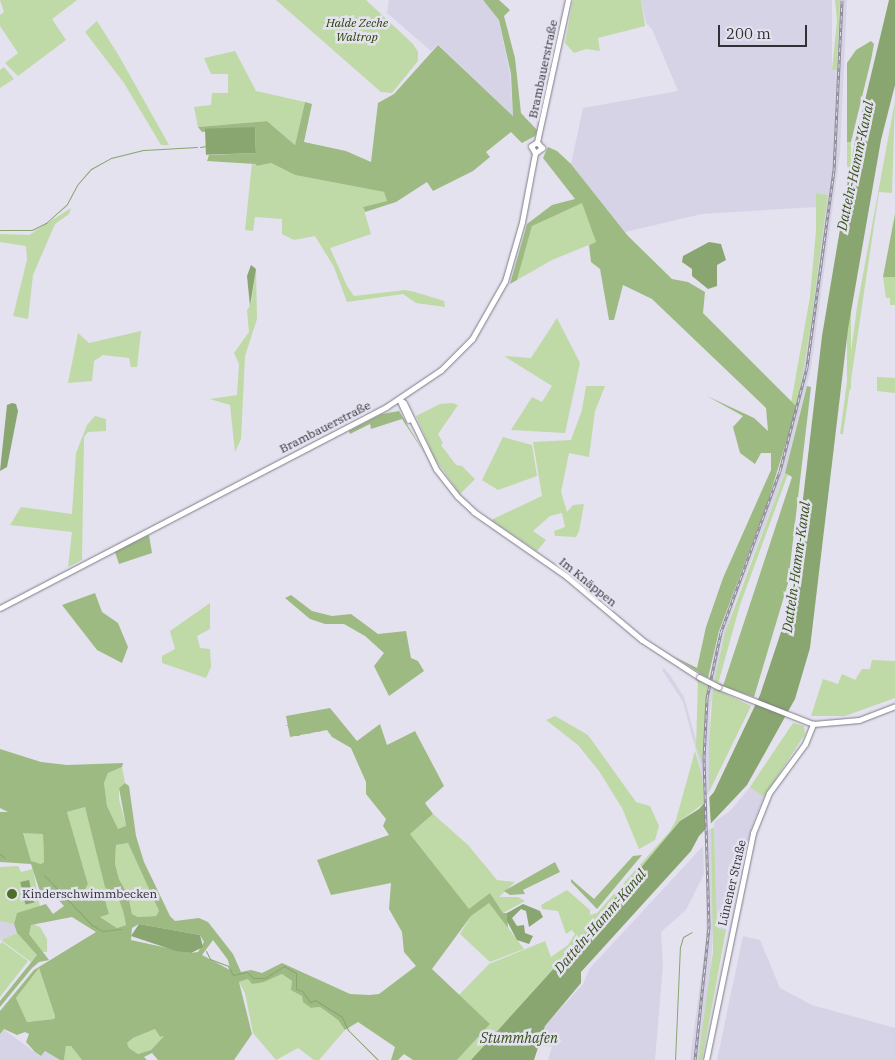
<!DOCTYPE html>
<meta charset="utf-8">
<style>
body{margin:0}
#map{position:relative;width:895px;height:1060px;overflow:hidden;background:#e4e2ef;font-family:"IBM Plex Serif",serif}
div>[style]{position:absolute}
.built>*{inset:0;background:#d6d3e7}
.green>*{inset:0;background:#bfd9a7;transform-origin:0 0}
.forest>*{inset:0;background:#9eba83}
.water>*{inset:0;background:#89a570;transform-origin:0 0}
.pier>*{inset:0;background:#e4e2ef}
.stream>*{height:1px;margin:-0.5px;padding:0 0.5px;transform-origin:0.5px;border-radius:0.5px;background:#89a570}
.roads{filter:drop-shadow(0 0 1px #7d7b87) drop-shadow(0 0 1px #7d7b87)}
.secondary>*{height:5px;margin:-2.5px;padding:0 2.5px;transform-origin:2.5px;border-radius:2.5px;background:#fff}
.rail>*{height:3px;margin-top:-1.5px;transform-origin:0;background:repeating-linear-gradient(90deg,#e4e2ef 0 4px,#8d8b94 0 8px);box-sizing:border-box;border-block:1px solid #8d8b94}
.bridges{filter:drop-shadow(0 0 1px #7d7b87) drop-shadow(0 0 1px #7d7b87)}
.secondary-bridge>*{height:5px;margin:-2.5px;padding:0 2.5px;transform-origin:2.5px;border-radius:2.5px;background:#fff}
.dots>*{width:14px;height:14px;translate:-50% -50%;box-sizing:border-box;border:2px solid #e4e2ef;border-radius:50%}
span{translate:-50% -50%;white-space:nowrap;text-align:center;line-height:1.15;-webkit-text-stroke:5px #e4e2ef;paint-order:stroke}
.park-label{font-size:12px;color:#284104;font-style:italic}
.street-label{font-size:12px;color:#313035}
.poi-label{font-size:12px;color:#313035}
.left{translate:0 -50%;text-align:left}
.water-label{font-size:14px;color:#365117;font-style:italic}
.scale{position:absolute;left:718px;top:25px;width:89px;height:22px;box-sizing:border-box;border:2px solid #313035;border-top:0;padding-left:6px;font-size:15px;line-height:18px;white-space:nowrap;color:#313035;-webkit-text-stroke:4px #e4e2ef;paint-order:stroke}
</style>
<div id="map">
<div class="built">
<div style="clip-path:polygon(389px 0,482px 0,490px 7px,499px 20px,510px 74px,513px 116px,438px 44px,431px 51px,387px 13px)"></div>
<div style="clip-path:polygon(641px 0,832px 0,832px 69px,837px 70px,840px 0,847px 0,840px 153px,811px 368px,785px 473px,735px 602px,721px 649px,710px 710px,709px 792px,707px 795px,704px 795px,700px 766px,683px 702px,662px 670px,664px 668px,670px 675px,684px 697px,702px 761px,704px 710px,715px 648px,779px 471px,797px 406px,810px 331px,828px 195px,816px 193px,816px 207px,702px 214px,625px 232px,571px 164px,583px 108px,678px 91px,652px 29px,646px 23px)"></div>
<div style="clip-path:polygon(750px 787px,764px 797px,752px 826px,726px 930px,717px 929px,714px 822px,730px 811px)"></div>
<div style="clip-path:polygon(711px 829px,714px 907px,710px 986px,698px 1060px,690px 1060px,706px 940px,706px 831px)"></div>
<div style="clip-path:polygon(703px 846px,704px 874px,686px 910px,661px 932px,663px 965px,655px 1060px,548px 1060px,552px 1047px,540px 1045px,545px 1026px,583px 984px,590px 968px)"></div>
<div style="clip-path:polygon(0 921px,14px 924px,17px 933px,0 940px)"></div>
<div style="clip-path:polygon(743px 936px,760px 940px,780px 988px,812px 1005px,895px 1028px,895px 1060px,717px 1060px)"></div>
<div style="clip-path:polygon(3px 1029px,40px 1056px,45px 1051px,60px 1060px,0 1060px,0 1034px)"></div>
</div>
<div class="green">
<div style="clip-path:polygon(0 0,77px 0,52px 19px,66px 40px,18px 76px,5px 63px,18px 53px,0 26px,0 15px,4px 12px)"></div>
<div style="clip-path:polygon(276px 0,366px 0,413px 44px,418px 52px,418px 61px,392px 93px,381px 92px)"></div>
<div style="clip-path:polygon(573px 0,641px 0,645px 26px,598px 38px,600px 51px,586px 49px,574px 53px,565px 43px)"></div>
<div style="clip-path:polygon(835px 0,840px 0,837px 70px,832px 70px,837px 21px)"></div>
<div style="clip-path:polygon(97px 21px,119px 56px,169px 145px,161px 145px,124px 83px,85px 32px)"></div>
<div style="clip-path:polygon(235px 51px,256px 91px,305px 102px,295px 145px,267px 121px,198px 127px,194px 107px,211px 105px,212px 93px,228px 93px,228px 74px,211px 74px,204px 58px)"></div>
<div style="clip-path:polygon(4px 67px,14px 79px,0 88px,0 70px)"></div>
<div style="clip-path:polygon(895px 101px,892px 193px,879px 192px,843px 434px,840px 434px,857px 307px)"></div>
<div style="left:847px;top:142px;width:4px;height:247px"></div>
<div style="clip-path:polygon(252px 163px,257px 166px,271px 163px,295px 175px,384px 192px,387px 201px,363px 207px,371px 234px,330px 248px,347px 286px,354px 296px,405px 290px,415px 292px,444px 301px,445px 307px,416px 303px,403px 294px,347px 302px,334px 267px,315px 236px,294px 240px,282px 234px,282px 219px,255px 217px,253px 231px,245px 230px)"></div>
<div style="clip-path:polygon(816px 193px,828px 195px,810px 331px,797px 407px,791px 403px,810px 297px,816px 231px)"></div>
<div style="clip-path:polygon(582px 202px,596px 242px,552px 260px,517px 280px,532px 225px)"></div>
<div style="clip-path:polygon(71px 208px,69px 214px,55px 224px,33px 275px,28px 319px,13px 316px,27px 260px,26px 246px,0 242px,0 234px,29px 235px)"></div>
<div style="clip-path:polygon(256px 269px,257px 319px,245px 356px,241px 439px,235px 452px,230px 405px,210px 399px,237px 395px,239px 364px,234px 353px,249px 332px,247px 310px,251px 304px)"></div>
<div style="clip-path:polygon(883px 277px,895px 277px,895px 305px,890px 305px,890px 298px,886px 298px)"></div>
<div style="clip-path:polygon(557px 318px,580px 363px,565px 433px,511px 430px,532px 397px,542px 402px,552px 386px,504px 356px,531px 358px)"></div>
<div style="clip-path:polygon(141px 331px,137px 367px,131px 367px,129px 358px,103px 355px,94px 361px,92px 381px,68px 383px,78px 333px,89px 343px)"></div>
<div style="clip-path:polygon(877px 377px,895px 378px,895px 393px,877px 391px)"></div>
<div style="clip-path:polygon(586px 386px,605px 386px,595px 411px,589px 457px,569px 453px,561px 492px,567px 512px,573px 505px,584px 504px,579px 531px,576px 537px,555px 536px,554px 531px,565px 527px,562px 513px,550px 516px,533px 531px,546px 540px,537px 551px,491px 520px,542px 496px,533px 442px,571px 440px,582px 410px)"></div>
<div style="clip-path:polygon(452px 403px,458px 405px,438px 434px,443px 443px,441px 445px,456px 465px,462px 466px,475px 479px,460px 494px,435px 459px,416px 416px,440px 404px)"></div>
<div style="clip-path:polygon(95px 416px,106px 419px,106px 431px,88px 432px,84px 437px,82px 560px,68px 567px,72px 532px,10px 525px,21px 507px,72px 514px,76px 453px,87px 425px)"></div>
<div style="clip-path:polygon(503px 437px,532px 445px,537px 476px,498px 490px,482px 480px)"></div>
<div style="clip-path:polygon(785px 473px,788px 474px,740px 605px,718px 684px,714px 682px,725px 633px)"></div>
<div style="clip-path:polygon(210px 603px,210px 629px,197px 636px,200px 648px,210px 649px,211px 667px,206px 678px,162px 663px,162px 656px,175px 649px,170px 631px)"></div>
<div style="clip-path:polygon(872px 660px,895px 661px,895px 698px,845px 716px,811px 716px,823px 679px,838px 684px,842px 674px,855px 680px,862px 669px,870px 669px)"></div>
<div style="clip-path:polygon(698px 680px,708px 685px,702px 763px,696px 746px)"></div>
<div style="clip-path:polygon(713px 688px,751px 706px,709px 792px,709px 744px)"></div>
<div style="clip-path:polygon(555px 716px,588px 735px,636px 802px,650px 806px,659px 826px,655px 840px,639px 849px,622px 808px,599px 771px,578px 745px,546px 720px)"></div>
<div style="clip-path:polygon(793px 723px,804px 726px,805px 734px,764px 797px,750px 787px)"></div>
<div style="clip-path:polygon(695px 751px,702px 776px,704px 803px,680px 821px,585px 934px,471px 1060px,457px 1060px,490px 1024px,459px 995px,489px 964px,545px 941px,551px 957px,568px 945px,575px 934px,572px 930px,566px 934px,558px 911px,542px 909px,541px 905px,567px 890px,590px 910px,590px 915px,597px 913px,670px 831px,676px 820px)"></div>
<div style="clip-path:polygon(122px 767px,125px 783px,119px 788px,119px 799px,126px 826px,118px 830px,107px 806px,104px 783px,108px 773px)"></div>
<div style="clip-path:polygon(85px 807px,103px 873px,115px 889px,123px 911px,126px 925px,117px 928px,99px 916px,109px 914px,104px 896px,92px 897px,98px 888px,92px 894px,90px 890px,87px 897px,81px 894px,88px 884px,67px 812px)"></div>
<div style="clip-path:polygon(433px 814px,468px 845px,497px 880px,515px 882px,499px 897px,518px 897px,525px 901px,503px 913px,490px 893px,469px 910px,410px 834px)"></div>
<div style="clip-path:polygon(714px 827px,717px 928px,726px 930px,702px 1060px,698px 1060px,713px 952px,711px 829px)"></div>
<div style="clip-path:polygon(23px 833px,43px 833px,44px 862px,41px 864px,31px 862px)"></div>
<div style="clip-path:polygon(128px 843px,159px 911px,156px 916px,138px 917px,132px 914px,128px 895px,119px 879px,115px 864px,116px 845px)"></div>
<div style="clip-path:polygon(18px 866px,21px 872px,33px 869px,40px 907px,17px 914px,14px 924px,0 921px,0 867px)"></div>
<div style="clip-path:polygon(489px 902px,524px 949px,490px 962px,460px 934px,471px 916px)"></div>
<div style="clip-path:polygon(33px 924px,40px 927px,47px 939px,47px 952px,42px 952px,29px 934px,28px 928px)"></div>
<div style="clip-path:polygon(17px 933px,37px 955px,31px 962px,1px 940px)"></div>
<div style="clip-path:polygon(2px 942px,28px 961px,0 997px,0 944px)"></div>
<div style="clip-path:polygon(39px 968px,55px 1016px,54px 1019px,27px 1022px,16px 998px)"></div>
<div style="clip-path:polygon(282px 974px,292px 981px,311px 1008px,320px 1007px,338px 1020px,345px 1030px,319px 1060px,314px 1060px,298px 1048px,276px 1060px,253px 1033px,245px 993px,239px 982px,248px 979px,264px 982px)"></div>
<div style="clip-path:polygon(155px 1029px,160px 1037px,164px 1036px,151px 1050px,138px 1054px,129px 1048px,127px 1043px,133px 1038px)"></div>
<div style="clip-path:polygon(66px 1046px,71px 1046px,82px 1060px,64px 1060px)"></div>
</div>
<div class="forest">
<div style="clip-path:polygon(483px 0,499px 0,510px 10px,504px 16px,515px 58px,521px 113px,537px 130px,535px 136px,522px 143px,511px 132px,486px 152px,490px 157px,473px 171px,433px 191px,427px 182px,396px 202px,365px 212px,363px 207px,387px 201px,384px 192px,295px 175px,271px 163px,257px 166px,255px 164px,207px 161px,209px 155px,256px 153px,255px 127px,202px 132px,198px 127px,267px 121px,295px 145px,305px 102px,312px 104px,304px 142px,346px 151px,371px 162px,378px 103px,394px 94px,438px 45px,513px 116px,511px 74px,499px 20px)"></div>
<div style="clip-path:polygon(871px 41px,874px 44px,871px 60px,851px 142px,847px 142px,847px 63px,856px 50px)"></div>
<div style="clip-path:polygon(548px 147px,557px 151px,571px 164px,628px 236px,672px 279px,688px 282px,705px 292px,703px 313px,797px 407px,767px 504px,719px 631px,708px 678px,673px 656px,697px 668px,706px 627px,723px 578px,771px 470px,771px 453px,761px 453px,755px 464px,740px 453px,733px 427px,743px 416px,707px 396px,754px 418px,768px 431px,766px 408px,652px 299px,623px 285px,614px 320px,609px 320px,600px 269px,591px 262px,589px 245px,596px 242px,582px 203px,532px 226px,517px 280px,510px 284px,527px 224px,552px 205px,575px 199px,543px 158px)"></div>
<div style="clip-path:polygon(895px 213px,895px 277px,883px 277px,895px 214px)"></div>
<div style="clip-path:polygon(807px 386px,811px 387px,788px 583px,754px 697px,723px 686px,792px 477px,785px 473px)"></div>
<div style="clip-path:polygon(399px 411px,425px 454px,402px 419px,371px 429px,370px 424px,350px 434px,349px 431px,382px 414px)"></div>
<div style="clip-path:polygon(149px 535px,152px 553px,119px 564px,115px 552px)"></div>
<div style="clip-path:polygon(95px 593px,102px 612px,118px 623px,128px 647px,122px 663px,97px 650px,62px 605px)"></div>
<div style="clip-path:polygon(291px 595px,312px 611px,332px 616px,351px 614px,378px 634px,406px 631px,411px 658px,418px 661px,424px 671px,389px 696px,374px 666px,384px 653px,365px 636px,344px 624px,325px 624px,310px 619px,285px 598px)"></div>
<div style="clip-path:polygon(evenodd,330px 708px,357px 741px,380px 724px,387px 745px,415px 731px,444px 786px,425px 803px,433px 814px,410px 834px,469px 909px,490px 893px,503px 913px,507px 913px,508px 928px,489px 903px,471px 916px,432px 969px,490px 1024px,457px 1060px,413px 1060px,404px 1054px,398px 1060px,391px 1060px,395px 1047px,358px 1022px,345px 1030px,338px 1020px,320px 1007px,311px 1008px,303px 1002px,302px 996px,291px 990px,292px 981px,282px 974px,264px 982px,252px 984px,248px 979px,239px 982px,252px 1034px,234px 1060px,158px 1060px,152px 1053px,144px 1057px,147px 1060px,82px 1060px,71px 1046px,66px 1046px,64px 1060px,60px 1060px,45px 1051px,41px 1056px,35px 1052px,26px 1042px,29px 1034px,25px 1032px,17px 1035px,4px 1029px,0 1034px,0 1011px,34px 970px,96px 932px,72px 917px,31px 925px,29px 934px,49px 960px,39px 962px,32px 968px,0 1007px,0 1001px,37px 955px,17px 933px,14px 924px,17px 913px,46px 904px,53px 914px,64px 906px,54px 895px,43px 901px,31px 864px,0 862px,0 812px,8px 812px,0 808px,0 749px,41px 762px,67px 765px,123px 763px,122px 767px,108px 773px,104px 783px,107px 806px,118px 829px,126px 826px,119px 788px,125px 783px,129px 786px,136px 836px,144px 862px,170px 916px,175px 921px,199px 918px,208px 922px,233px 954px,241px 972px,251px 970px,262px 973px,282px 963px,350px 994px,369px 995px,379px 994px,416px 966px,404px 952px,402px 932px,389px 909px,391px 883px,331px 895px,317px 860px,389px 835px,383px 826px,386px 819px,366px 794px,366px 782px,351px 748px,332px 737px,327px 730px,290px 737px,286px 716px,330px 708px,85px 807px,105px 887px,109px 891px,115px 889px,123px 911px,126px 925px,117px 928px,100px 917px,109px 914px,104px 896px,90px 898px,82px 894px,88px 884px,67px 812px,85px 807px,330px 708px,23px 833px,43px 834px,44px 862px,41px 864px,31px 861px,23px 833px,330px 708px,128px 843px,159px 911px,156px 916px,138px 917px,132px 914px,128px 895px,119px 879px,115px 864px,116px 845px,128px 843px,330px 708px,139px 924px,200px 935px,204px 942px,198px 952px,190px 953px,131px 940px,132px 928px,139px 924px,330px 708px,213px 940px,228px 960px,230px 970px,202px 955px,213px 940px,330px 708px,39px 968px,55px 1016px,54px 1019px,27px 1022px,16px 998px,39px 968px,330px 708px,155px 1029px,160px 1037px,164px 1036px,151px 1050px,138px 1054px,129px 1048px,127px 1043px,133px 1038px,155px 1029px)"></div>
<div style="clip-path:polygon(642px 855px,597px 909px,571px 882px,571px 879px,594px 899px,633px 856px)"></div>
<div style="clip-path:polygon(555px 862px,560px 872px,523px 890px,525px 894px,510px 895px,504px 891px)"></div>
</div>
<div class="water">
<div style="clip-path:polygon(889px 0,895px 0,895px 85px,881px 140px,848px 329px,810px 648px,795px 699px,747px 785px,699px 836px,691px 851px,581px 972px,581px 983px,545px 1026px,534px 1060px,471px 1060px,585px 934px,680px 821px,699px 809px,714px 792px,760px 695px,783px 626px,794px 576px,822px 336px,854px 146px)"></div>
<div style="left:255px;top:127px;width:26px;height:50px;rotate:88deg"></div>
<div style="clip-path:polygon(709px 242px,721px 244px,726px 260px,717px 265px,717px 286px,708px 289px,692px 276px,692px 269px,682px 262px,683px 256px)"></div>
<div style="clip-path:polygon(251px 265px,256px 269px,250px 306px,247px 276px)"></div>
<div style="clip-path:polygon(12px 403px,16px 404px,18px 411px,7px 467px,0 471px,7px 405px)"></div>
<div style="left:29px;top:880px;width:23px;height:9px;rotate:77deg"></div>
<div style="clip-path:polygon(523px 904px,540px 911px,543px 917px,529px 927px,526px 911px,521px 909px,512px 918px,517px 926px,524px 925px,525px 933px,533px 936px,529px 944px,517px 940px,507px 921px,507px 913px)"></div>
<div style="clip-path:polygon(139px 924px,200px 935px,203px 947px,191px 953px,176px 951px,131px 936px)"></div>
</div>
<div class="pier">
<div style="clip-path:polygon(709px 793px,711px 826px,706px 831px,704px 799px)"></div>
</div>
<div class="stream">
<div style="left:200px;top:147px;width:7px;rotate:-8deg"></div>
<div style="left:0;top:230px;width:32px"></div>
<div style="left:32px;top:230px;width:16px;rotate:-27deg"></div>
<div style="left:46px;top:223px;width:28px;rotate:-42deg"></div>
<div style="left:67px;top:204px;width:21px;rotate:-62deg"></div>
<div style="left:77px;top:185px;width:21px;rotate:-49deg"></div>
<div style="left:91px;top:169px;width:23px;rotate:-29deg"></div>
<div style="left:111px;top:158px;width:34px;rotate:-14deg"></div>
<div style="left:144px;top:150px;width:53px;rotate:-3.2deg"></div>
<div style="left:0;top:854px;width:6px;rotate:39deg"></div>
<div style="left:44px;top:875px;width:69px;rotate:46.2deg"></div>
<div style="left:92px;top:925px;width:12px;rotate:31deg"></div>
<div style="left:102px;top:931px;width:19px;rotate:-6deg"></div>
<div style="left:206px;top:951px;width:9px;rotate:63deg"></div>
<div style="left:210px;top:959px;width:19px;rotate:21deg"></div>
<div style="left:228px;top:966px;width:10px;rotate:61deg"></div>
<div style="left:233px;top:975px;width:14px;rotate:-12deg"></div>
<div style="left:247px;top:972px;width:8px;rotate:45deg"></div>
<div style="left:253px;top:978px;width:12px"></div>
<div style="left:265px;top:978px;width:22px;rotate:-32deg"></div>
<div style="left:284px;top:966px;width:14px;rotate:30deg"></div>
<div style="left:296px;top:973px;width:16px;rotate:90deg"></div>
<div style="left:296px;top:989px;width:6px;rotate:18deg"></div>
<div style="left:302px;top:991px;width:14px;rotate:54deg"></div>
<div style="left:310px;top:1002px;width:5px;rotate:-22deg"></div>
<div style="left:315px;top:1000px;width:32px;rotate:32deg"></div>
<div style="left:342px;top:1017px;width:14px;rotate:65deg"></div>
<div style="left:348px;top:1030px;width:42px;rotate:45deg"></div>
<div style="left:675px;top:1060px;width:113px;rotate:-87.5deg"></div>
<div style="left:680px;top:947px;width:10px;rotate:-73deg"></div>
<div style="left:683px;top:937px;width:10px;rotate:-29deg"></div>
</div>
<div class="roads">
<div class="secondary">
<div style="left:537px;top:142px;width:145px;rotate:-77.7deg"></div>
<div style="left:535px;top:153px;width:8px;rotate:-120deg"></div>
<div style="left:531px;top:146px;width:7px;rotate:-34deg"></div>
<div style="left:535px;top:153px;width:9px;rotate:-36deg"></div>
<div style="left:542px;top:148px;width:8px;rotate:-130deg"></div>
<div style="left:399px;top:399px;width:6px;rotate:39deg"></div>
<div style="left:404px;top:403px;width:73px;rotate:64.1deg"></div>
<div style="left:436px;top:469px;width:34px;rotate:52deg"></div>
<div style="left:457px;top:496px;width:23px;rotate:43deg"></div>
<div style="left:474px;top:512px;width:112px;rotate:34.8deg"></div>
<div style="left:566px;top:576px;width:99px;rotate:40.1deg"></div>
<div style="left:642px;top:640px;width:68px;rotate:33deg"></div>
<div style="left:399px;top:399px;width:23px;rotate:65deg"></div>
<div style="left:0;top:608px;width:435px;rotate:-27.5deg"></div>
<div style="left:386px;top:407px;width:66px;rotate:-33.9deg"></div>
<div style="left:441px;top:370px;width:44px;rotate:-45deg"></div>
<div style="left:472px;top:339px;width:67px;rotate:-60.4deg"></div>
<div style="left:505px;top:281px;width:61px;rotate:-73.9deg"></div>
<div style="left:522px;top:222px;width:70px;rotate:-79.3deg"></div>
<div style="left:719px;top:687px;width:101px;rotate:21.5deg"></div>
<div style="left:813px;top:724px;width:46px;rotate:-5deg"></div>
<div style="left:859px;top:720px;width:39px;rotate:-21deg"></div>
<div style="left:706px;top:1060px;width:232px;rotate:-78.3deg"></div>
<div style="left:753px;top:833px;width:43px;rotate:-68.2deg"></div>
<div style="left:769px;top:793px;width:61px;rotate:-53.7deg"></div>
<div style="left:805px;top:744px;width:22px;rotate:-68deg"></div>
</div>
</div>
<div class="rail">
<div style="left:695px;top:1060px;width:135px;rotate:-84deg"></div>
<div style="left:709px;top:926px;width:168px;rotate:-91.7deg"></div>
<div style="left:704px;top:758px;width:60px;rotate:-87.1deg"></div>
<div style="left:707px;top:698px;width:67px;rotate:-78deg"></div>
<div style="left:721px;top:632px;width:171px;rotate:-69.9deg"></div>
<div style="left:780px;top:471px;width:107px;rotate:-75.4deg"></div>
<div style="left:807px;top:367px;width:198px;rotate:-82.2deg"></div>
<div style="left:834px;top:171px;width:171px;rotate:-87.3deg"></div>
</div>
<div class="bridges">
<div class="secondary-bridge">
<div style="left:699px;top:677px;width:22px;rotate:27deg"></div>
</div>
</div>
<div class="dots">
<div style="left:12px;top:894px;background:#4c6e25"></div>
</div>
<div class="park-label">
<span style="left:357px;top:30px">Halde Zeche<br>Waltrop</span>
</div>
<div class="street-label">
<span style="left:543px;top:69px;rotate:-78deg">Brambauerstraße</span>
<span style="left:325px;top:427px;rotate:-27deg">Brambauerstraße</span>
<span style="left:588px;top:582px;rotate:39deg">Im Knäppen</span>
<span style="left:732px;top:883px;rotate:-77deg">Lünener Straße</span>
</div>
<div class="poi-label">
<span class="left" style="left:22px;top:894px">Kinderschwimmbecken</span>
</div>
<div class="water-label">
<span style="left:855px;top:166px;rotate:-78deg">Datteln-Hamm-Kanal</span>
<span style="left:796px;top:567px;rotate:-82deg">Datteln-Hamm-Kanal</span>
<span style="left:600px;top:921px;rotate:-49deg">Datteln-Hamm-Kanal</span>
<span style="left:519px;top:1038px">Stummhafen</span>
</div>
<div class="scale">200 m</div>
</div>
